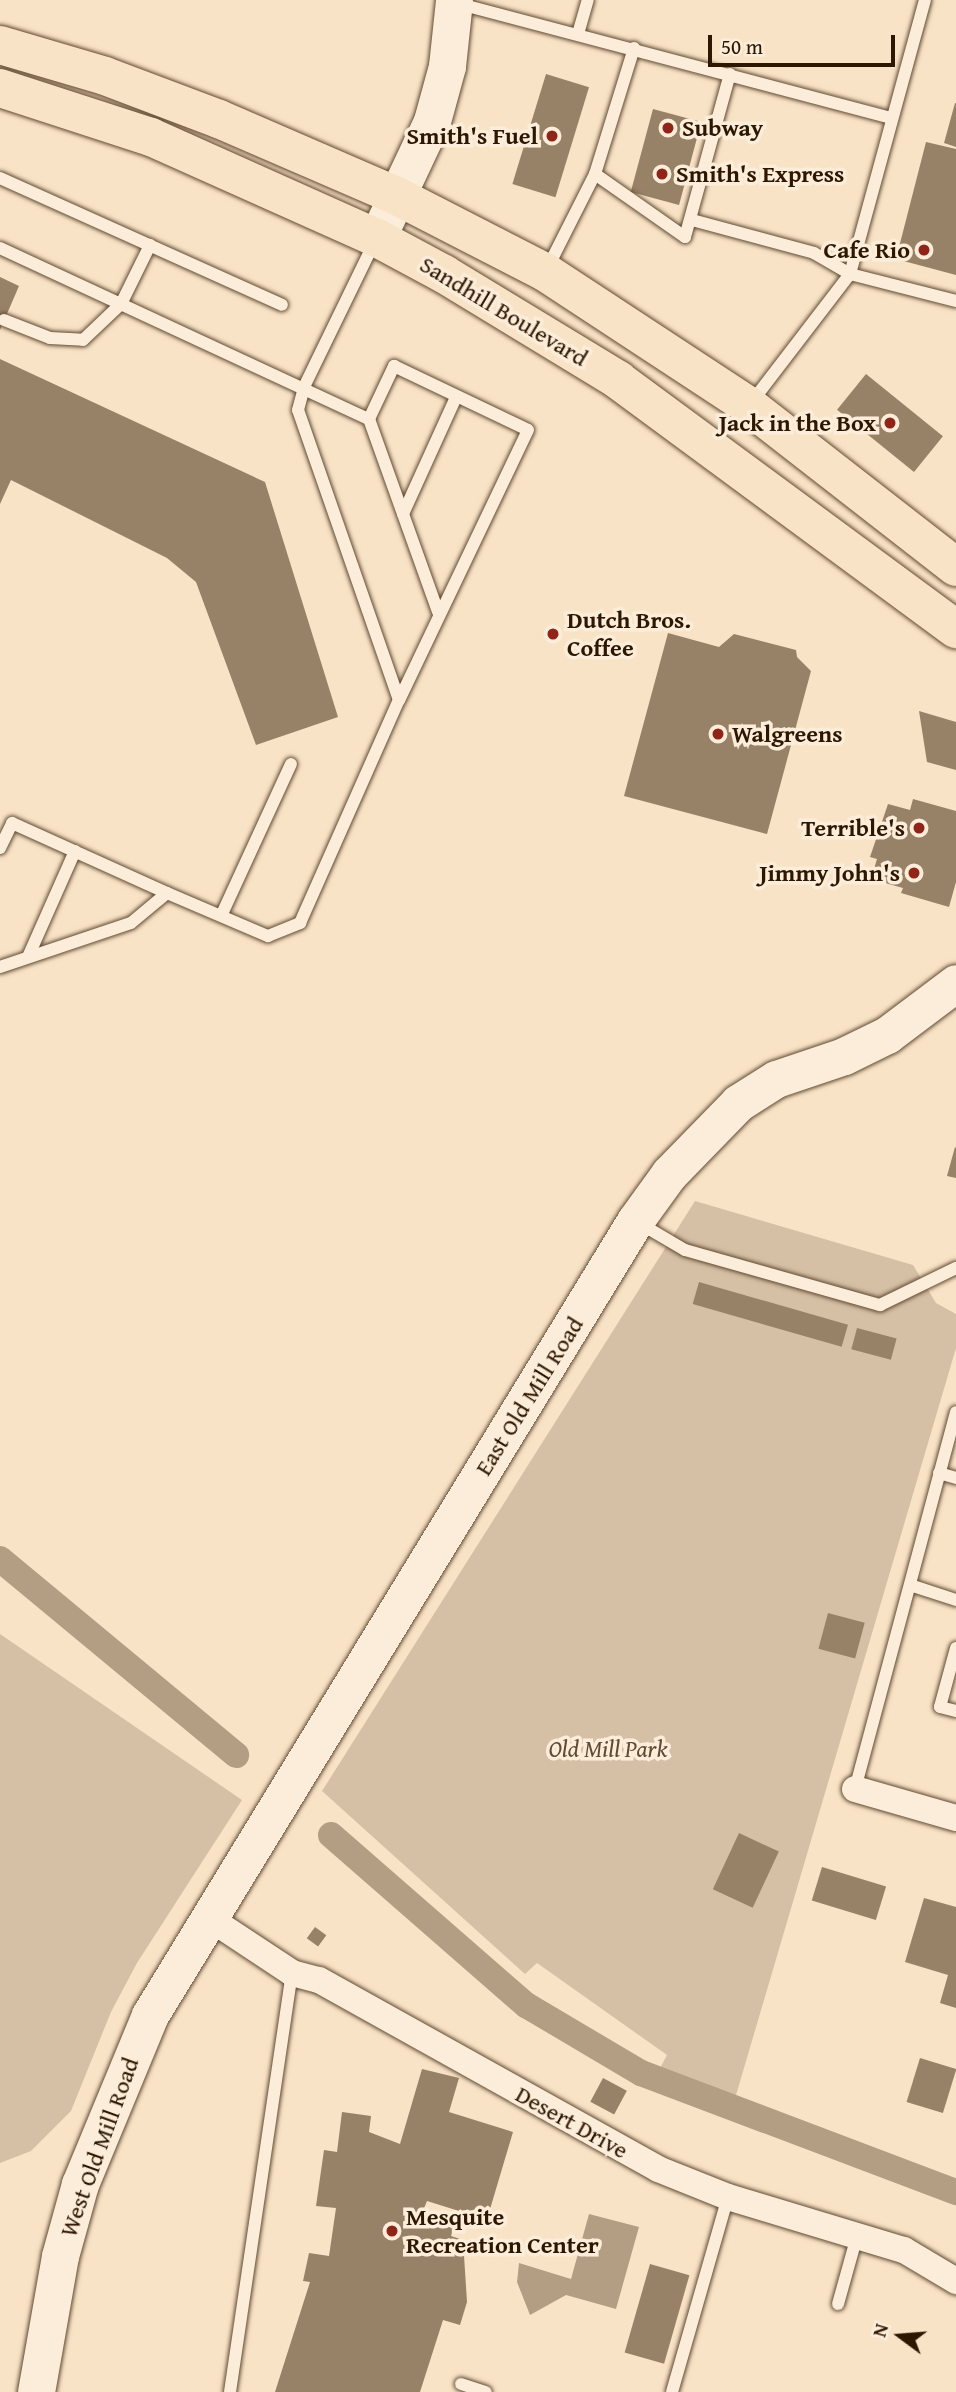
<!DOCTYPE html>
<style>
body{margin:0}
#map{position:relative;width:956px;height:2392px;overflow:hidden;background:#f9e3c6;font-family:"Gentium Book Plus",serif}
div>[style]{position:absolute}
.green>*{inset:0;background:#d6c0a5}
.water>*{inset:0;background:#b49e83}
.canal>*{height:26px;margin:-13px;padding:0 13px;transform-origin:13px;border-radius:13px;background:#b49e83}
.building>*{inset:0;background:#978167;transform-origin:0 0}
.roads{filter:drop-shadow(0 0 2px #604a32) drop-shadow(0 0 2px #604a32)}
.lane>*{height:12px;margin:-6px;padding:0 6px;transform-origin:6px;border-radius:6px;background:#fbedda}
.street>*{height:26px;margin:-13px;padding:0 13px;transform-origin:13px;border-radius:13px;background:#fbedda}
.secondary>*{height:37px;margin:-18.5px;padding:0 18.5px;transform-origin:18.5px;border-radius:18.5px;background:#fbedda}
.primary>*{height:38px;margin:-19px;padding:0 19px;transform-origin:19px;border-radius:19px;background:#f9e3c6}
.dots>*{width:19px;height:19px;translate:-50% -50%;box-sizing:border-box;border:4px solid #fbedda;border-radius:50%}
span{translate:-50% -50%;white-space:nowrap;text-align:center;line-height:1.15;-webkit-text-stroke:7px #fbedda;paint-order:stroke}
.poi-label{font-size:24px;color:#2d1701;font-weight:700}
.left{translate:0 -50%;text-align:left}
.right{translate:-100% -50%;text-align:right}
.street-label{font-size:24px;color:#2d1701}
.park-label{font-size:24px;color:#604a32;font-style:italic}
.north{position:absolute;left:865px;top:2301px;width:70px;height:70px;-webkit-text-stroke:5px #fbedda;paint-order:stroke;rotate:286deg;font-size:19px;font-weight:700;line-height:28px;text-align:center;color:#2d1701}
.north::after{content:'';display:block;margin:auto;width:24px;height:32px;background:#2d1701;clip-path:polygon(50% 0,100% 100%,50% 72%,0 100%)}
.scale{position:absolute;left:708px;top:35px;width:187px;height:32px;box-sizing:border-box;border:4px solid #2d1701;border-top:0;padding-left:9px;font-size:21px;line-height:24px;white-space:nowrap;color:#2d1701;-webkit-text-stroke:5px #fbedda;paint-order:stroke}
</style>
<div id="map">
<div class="green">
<div style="clip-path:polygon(695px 1201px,913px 1265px,936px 1303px,956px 1314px,956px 1348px,734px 2102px,658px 2072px,667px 2055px,537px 1963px,525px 1974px,322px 1791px)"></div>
<div style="clip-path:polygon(0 1634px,242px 1800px,137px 1963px,111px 2012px,71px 2111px,31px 2151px,0 2163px)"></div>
</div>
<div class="water">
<div style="clip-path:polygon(589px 2214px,639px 2227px,616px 2309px,566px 2295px,530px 2315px,517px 2282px,519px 2263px,571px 2279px)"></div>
</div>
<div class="canal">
<div style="left:0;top:1559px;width:307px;rotate:39.7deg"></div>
<div style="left:331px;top:1835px;width:259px;rotate:41.1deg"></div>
<div style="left:526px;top:2005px;width:134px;rotate:30.6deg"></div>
<div style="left:641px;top:2073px;width:337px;rotate:20.7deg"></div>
</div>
<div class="building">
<div style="left:546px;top:74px;width:45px;height:115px;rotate:17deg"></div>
<div style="clip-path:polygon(955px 103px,956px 103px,956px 147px,944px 143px)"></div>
<div style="left:653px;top:109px;width:50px;height:86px;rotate:15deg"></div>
<div style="clip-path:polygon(926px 142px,956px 149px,956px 275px,896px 259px)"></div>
<div style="clip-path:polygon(0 277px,19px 286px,0 330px)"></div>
<div style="clip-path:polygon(0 359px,265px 482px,338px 717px,256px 745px,196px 582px,167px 558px,11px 480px,0 504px)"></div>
<div style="left:866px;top:374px;width:99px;height:46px;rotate:39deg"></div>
<div style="clip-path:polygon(668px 633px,719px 647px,734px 634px,796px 650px,797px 657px,811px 671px,767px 834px,624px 796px)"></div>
<div style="clip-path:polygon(919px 711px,956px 722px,956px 770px,927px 762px)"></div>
<div style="clip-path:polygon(913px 799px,956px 811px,956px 882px,949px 907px,901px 893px,903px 888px,871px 879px,877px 859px,870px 857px,888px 804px,910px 810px)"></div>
<div style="clip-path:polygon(955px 1147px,956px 1148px,956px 1178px,947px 1176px)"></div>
<div style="left:699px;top:1282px;width:155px;height:23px;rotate:16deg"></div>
<div style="left:857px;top:1328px;width:41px;height:22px;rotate:15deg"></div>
<div style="left:828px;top:1613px;width:38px;height:37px;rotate:15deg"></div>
<div style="left:739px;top:1833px;width:44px;height:62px;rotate:25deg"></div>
<div style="left:822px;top:1867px;width:67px;height:35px;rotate:17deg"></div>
<div style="clip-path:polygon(924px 1898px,956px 1907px,956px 2008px,940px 2003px,948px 1975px,905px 1962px)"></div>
<div style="left:315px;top:1927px;width:14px;height:14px;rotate:36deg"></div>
<div style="left:920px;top:2058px;width:38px;height:46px;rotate:17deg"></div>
<div style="clip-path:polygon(422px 2069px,459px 2078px,449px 2112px,513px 2132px,485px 2226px,473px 2221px,475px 2216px,427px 2201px,422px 2213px,455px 2223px,451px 2236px,463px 2240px,467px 2302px,460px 2325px,443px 2320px,420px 2392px,275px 2392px,310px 2282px,303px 2281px,309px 2253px,329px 2256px,336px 2208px,316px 2206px,324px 2150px,337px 2152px,342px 2112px,371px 2116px,369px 2132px,400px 2144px)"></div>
<div style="left:603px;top:2078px;width:27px;height:27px;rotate:28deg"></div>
<div style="left:650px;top:2264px;width:41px;height:92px;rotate:16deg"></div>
</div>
<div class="roads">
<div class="lane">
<div style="left:456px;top:3px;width:451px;rotate:14.8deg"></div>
<div style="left:578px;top:34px;width:35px;rotate:-74deg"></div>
<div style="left:595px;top:174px;width:110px;rotate:35deg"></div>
<div style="left:685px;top:237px;width:169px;rotate:-74.6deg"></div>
<div style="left:0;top:178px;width:309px;rotate:24.2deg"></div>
<div style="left:692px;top:220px;width:126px;rotate:15.1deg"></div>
<div style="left:814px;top:253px;width:42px;rotate:30.3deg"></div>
<div style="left:850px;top:274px;width:109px;rotate:14.3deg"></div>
<div style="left:0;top:248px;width:407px;rotate:24.9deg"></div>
<div style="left:369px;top:419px;width:59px;rotate:-64.7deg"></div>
<div style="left:394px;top:366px;width:148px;rotate:25.5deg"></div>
<div style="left:528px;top:430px;width:299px;rotate:115.5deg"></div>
<div style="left:547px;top:269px;width:106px;rotate:-63.2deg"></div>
<div style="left:595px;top:174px;width:132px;rotate:-72.8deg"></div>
<div style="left:4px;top:320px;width:49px;rotate:21.4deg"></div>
<div style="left:50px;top:338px;width:33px;rotate:3deg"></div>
<div style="left:83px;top:340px;width:52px;rotate:-43.5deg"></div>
<div style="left:121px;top:304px;width:66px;rotate:-63.8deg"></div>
<div style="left:751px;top:403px;width:163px;rotate:-52.5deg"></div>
<div style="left:850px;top:274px;width:284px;rotate:-74.7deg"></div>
<div style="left:369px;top:419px;width:205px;rotate:70.3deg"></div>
<div style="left:403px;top:514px;width:128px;rotate:-65.6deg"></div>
<div style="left:0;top:848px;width:28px;rotate:-64deg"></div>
<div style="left:12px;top:823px;width:170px;rotate:24.3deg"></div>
<div style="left:222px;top:914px;width:165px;rotate:-65.3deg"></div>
<div style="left:28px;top:957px;width:116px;rotate:-66.1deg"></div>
<div style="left:0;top:967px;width:138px;rotate:-18.6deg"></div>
<div style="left:131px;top:923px;width:47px;rotate:-39.8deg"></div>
<div style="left:167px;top:893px;width:110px;rotate:23.1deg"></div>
<div style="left:268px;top:936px;width:35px;rotate:-22deg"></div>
<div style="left:300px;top:923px;width:244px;rotate:-66.1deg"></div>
<div style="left:399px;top:700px;width:307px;rotate:-109.2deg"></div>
<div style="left:298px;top:410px;width:24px;rotate:-75deg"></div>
<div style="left:304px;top:387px;width:162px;rotate:-64.1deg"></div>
<div style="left:639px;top:1223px;width:53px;rotate:30.4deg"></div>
<div style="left:685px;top:1250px;width:203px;rotate:15.8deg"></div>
<div style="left:880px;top:1305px;width:85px;rotate:-26deg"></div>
<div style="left:939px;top:1473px;width:18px;rotate:16deg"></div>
<div style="left:910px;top:1585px;width:48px;rotate:18.1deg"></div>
<div style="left:956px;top:1648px;width:61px;rotate:105.2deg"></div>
<div style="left:940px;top:1707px;width:16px;rotate:14deg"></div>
<div style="left:855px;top:1789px;width:390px;rotate:-75deg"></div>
<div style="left:838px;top:2304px;width:71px;rotate:-74.4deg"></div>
<div style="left:461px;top:2384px;width:26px;rotate:18deg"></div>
<div style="left:230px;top:2392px;width:424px;rotate:-81.6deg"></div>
<div style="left:672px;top:2392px;width:203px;rotate:-74deg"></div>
</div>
<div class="street">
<div style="left:855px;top:1789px;width:105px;rotate:16deg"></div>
<div style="left:209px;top:1918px;width:100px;rotate:33.5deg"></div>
<div style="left:292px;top:1973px;width:28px;rotate:15deg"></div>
<div style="left:319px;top:1980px;width:388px;rotate:29.1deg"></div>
<div style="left:658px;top:2169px;width:75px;rotate:21.8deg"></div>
<div style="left:728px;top:2197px;width:184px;rotate:16.8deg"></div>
<div style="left:904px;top:2250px;width:61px;rotate:30.8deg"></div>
</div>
<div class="secondary">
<div style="left:377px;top:238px;width:129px;rotate:-64.8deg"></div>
<div style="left:432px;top:121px;width:57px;rotate:-74.7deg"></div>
<div style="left:447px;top:66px;width:66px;rotate:-83.9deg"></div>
<div style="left:36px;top:2392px;width:138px;rotate:-80deg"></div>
<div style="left:60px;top:2256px;width:75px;rotate:-74.5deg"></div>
<div style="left:80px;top:2184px;width:183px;rotate:-67.5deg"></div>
<div style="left:150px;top:2015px;width:930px;rotate:-58.58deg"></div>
<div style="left:635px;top:1221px;width:58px;rotate:-54.1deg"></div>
<div style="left:669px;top:1174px;width:99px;rotate:-45.8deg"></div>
<div style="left:738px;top:1103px;width:45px;rotate:-32.3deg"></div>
<div style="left:776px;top:1079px;width:72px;rotate:-18.7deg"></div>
<div style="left:844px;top:1056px;width:48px;rotate:-26deg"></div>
<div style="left:887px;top:1035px;width:86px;rotate:-37deg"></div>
</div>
<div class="primary">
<div style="left:0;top:45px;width:109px;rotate:16.4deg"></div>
<div style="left:105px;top:76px;width:122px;rotate:20.7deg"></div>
<div style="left:219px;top:119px;width:194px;rotate:23.4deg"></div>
<div style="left:397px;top:196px;width:166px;rotate:27.2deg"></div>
<div style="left:545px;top:272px;width:244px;rotate:33.3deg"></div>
<div style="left:749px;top:406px;width:262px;rotate:37.9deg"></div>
<div style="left:0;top:88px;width:159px;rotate:18deg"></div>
<div style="left:151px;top:137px;width:248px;rotate:24.1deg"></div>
<div style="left:377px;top:238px;width:76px;rotate:28.2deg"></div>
<div style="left:444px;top:274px;width:204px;rotate:31.3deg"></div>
<div style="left:618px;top:380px;width:420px;rotate:36.4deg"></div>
</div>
</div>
<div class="dots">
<div style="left:668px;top:128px;background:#8f2418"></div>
<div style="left:552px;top:136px;background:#8f2418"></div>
<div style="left:662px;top:174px;background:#8f2418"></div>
<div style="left:924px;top:250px;background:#8f2418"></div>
<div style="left:890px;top:423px;background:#8f2418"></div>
<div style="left:553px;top:634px;background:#8f2418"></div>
<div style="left:718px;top:734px;background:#8f2418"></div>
<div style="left:919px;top:828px;background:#8f2418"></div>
<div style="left:914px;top:873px;background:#8f2418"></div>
<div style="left:392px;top:2231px;background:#8f2418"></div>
</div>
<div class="poi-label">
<span class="left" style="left:682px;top:128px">Subway</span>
<span class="right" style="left:538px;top:136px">Smith's Fuel</span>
<span class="left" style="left:676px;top:174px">Smith's Express</span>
<span class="right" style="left:910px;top:250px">Cafe Rio</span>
<span class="right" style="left:876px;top:423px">Jack in the Box</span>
<span class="left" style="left:567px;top:634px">Dutch Bros.<br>Coffee</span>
<span class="left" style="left:732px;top:734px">Walgreens</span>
<span class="right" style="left:905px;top:828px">Terrible's</span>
<span class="right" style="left:900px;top:873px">Jimmy John's</span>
<span class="left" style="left:406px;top:2231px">Mesquite<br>Recreation Center</span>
</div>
<div class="street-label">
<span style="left:504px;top:311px;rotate:31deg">Sandhill Boulevard</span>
<span style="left:529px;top:1396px;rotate:-58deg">East Old Mill Road</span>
<span style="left:572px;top:2122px;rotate:29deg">Desert Drive</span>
<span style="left:99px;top:2147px;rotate:-70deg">West Old Mill Road</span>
</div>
<div class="park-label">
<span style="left:608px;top:1749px">Old Mill Park</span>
</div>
<div class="north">N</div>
<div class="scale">50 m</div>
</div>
